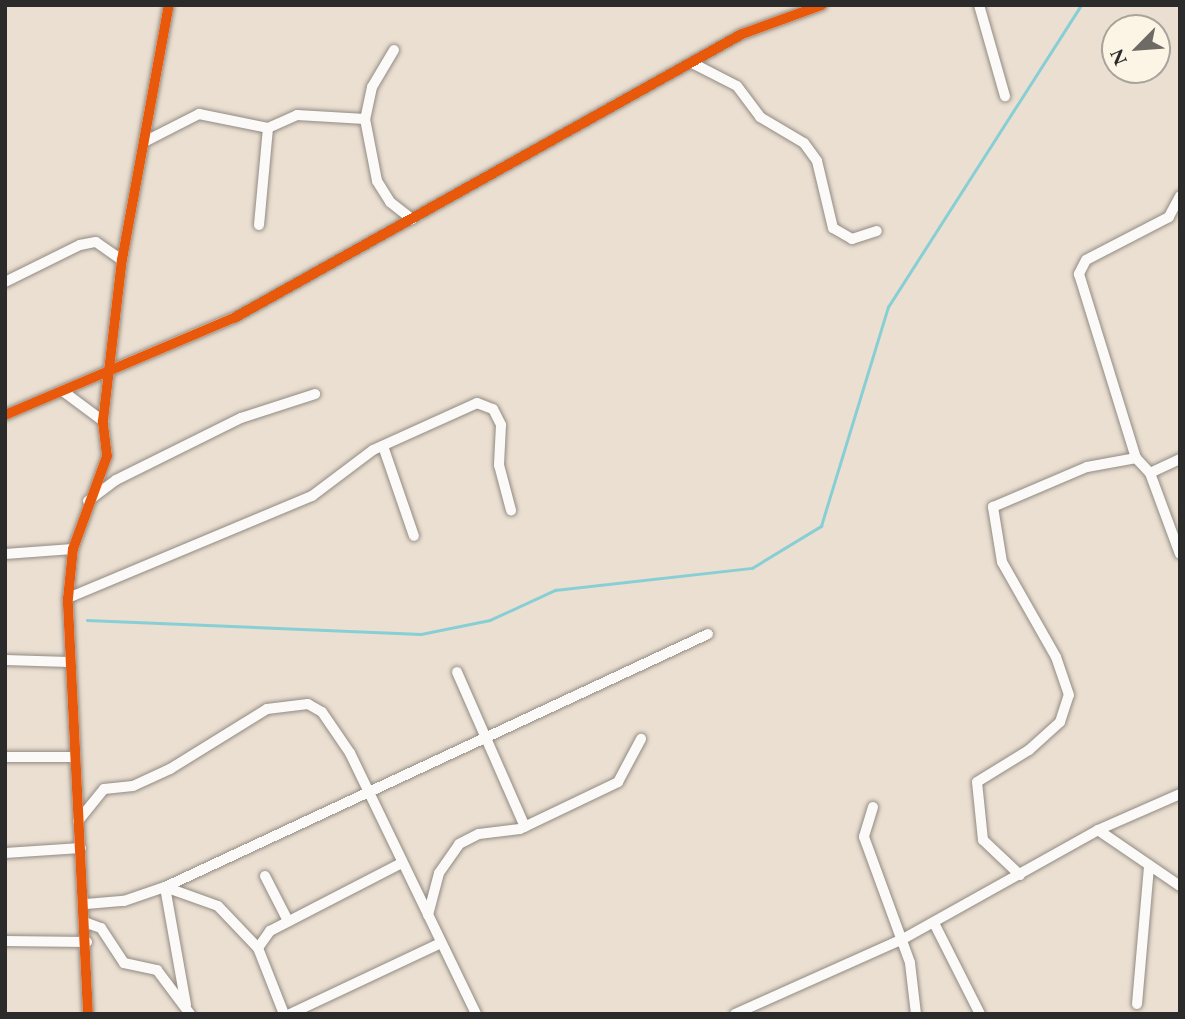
<!DOCTYPE html>
<style>
body{margin:0}
#map{position:relative;width:1185px;height:1019px;overflow:hidden;background:#ebdfd1;font-family:"EB Garamond",serif}
div>[style]{position:absolute}
.stream>*{height:2.5px;margin:-1.25px;padding:0 1.25px;transform-origin:1.25px;border-radius:1.25px;background:#87cfd4}
.roads{filter:drop-shadow(0 0 2px #918b83) drop-shadow(0 0 2px #918b83)}
.minor>*{height:10px;margin:-5px;padding:0 5px;transform-origin:5px;border-radius:5px;background:#fcfaf8}
.cycleway>*{height:10px;margin:-5px;padding:0 5px;transform-origin:5px;border-radius:5px;background:#e8590c}
span{translate:-50% -50%;white-space:nowrap;text-align:center;line-height:1.15;-webkit-text-stroke:5px #fcf5e5;paint-order:stroke}
.frame{position:absolute;inset:0;border:7px solid #2b2b2b;pointer-events:none}
.north{position:absolute;left:1101px;top:14px;width:70px;height:70px;box-sizing:border-box;background:#fcf5e5;border:2px solid #a8a49b;border-radius:50%;rotate:245deg;font-size:19px;font-weight:700;line-height:28px;text-align:center;color:#2b2b2b}
.north::after{content:'';display:block;margin:auto;width:24px;height:32px;background:#6e6a65;clip-path:polygon(50% 0,100% 100%,50% 72%,0 100%)}
</style>
<div id="map">
<div class="stream">
<div style="left:87px;top:620px;width:334px;rotate:2.4deg"></div>
<div style="left:421px;top:634px;width:70px;rotate:-11.5deg"></div>
<div style="left:490px;top:620px;width:72px;rotate:-24.8deg"></div>
<div style="left:555px;top:590px;width:198px;rotate:-6.4deg"></div>
<div style="left:752px;top:568px;width:81px;rotate:-31.3deg"></div>
<div style="left:821px;top:526px;width:229px;rotate:-73deg"></div>
<div style="left:888px;top:307px;width:358px;rotate:-57.4deg"></div>
</div>
<div class="roads">
<div class="minor">
<div style="left:979px;top:5px;width:95px;rotate:74.1deg"></div>
<div style="left:394px;top:50px;width:43px;rotate:120.7deg"></div>
<div style="left:372px;top:87px;width:33px;rotate:102deg"></div>
<div style="left:365px;top:119px;width:63px;rotate:79deg"></div>
<div style="left:377px;top:181px;width:25px;rotate:58deg"></div>
<div style="left:390px;top:202px;width:28px;rotate:38deg"></div>
<div style="left:694px;top:64px;width:48px;rotate:27.1deg"></div>
<div style="left:737px;top:86px;width:39px;rotate:53deg"></div>
<div style="left:760px;top:117px;width:51px;rotate:30.6deg"></div>
<div style="left:804px;top:143px;width:22px;rotate:54deg"></div>
<div style="left:817px;top:161px;width:69px;rotate:76.6deg"></div>
<div style="left:833px;top:228px;width:22px;rotate:30deg"></div>
<div style="left:852px;top:239px;width:26px;rotate:-18deg"></div>
<div style="left:144px;top:142px;width:62px;rotate:-27deg"></div>
<div style="left:199px;top:114px;width:70px;rotate:11.5deg"></div>
<div style="left:268px;top:128px;width:32px;rotate:-24deg"></div>
<div style="left:297px;top:115px;width:68px;rotate:3.4deg"></div>
<div style="left:1180px;top:196px;width:24px;rotate:118deg"></div>
<div style="left:1169px;top:217px;width:93px;rotate:152.6deg"></div>
<div style="left:1086px;top:260px;width:16px;rotate:117deg"></div>
<div style="left:1079px;top:274px;width:193px;rotate:72.8deg"></div>
<div style="left:1136px;top:458px;width:21px;rotate:47deg"></div>
<div style="left:1150px;top:473px;width:86px;rotate:69.7deg"></div>
<div style="left:259px;top:225px;width:97px;rotate:-84.7deg"></div>
<div style="left:5px;top:282px;width:84px;rotate:-26.3deg"></div>
<div style="left:80px;top:245px;width:16px;rotate:-11deg"></div>
<div style="left:96px;top:242px;width:32px;rotate:35deg"></div>
<div style="left:64px;top:392px;width:49px;rotate:36.6deg"></div>
<div style="left:5px;top:415px;width:249px;rotate:-23deg"></div>
<div style="left:234px;top:318px;width:582px;rotate:-29.21deg"></div>
<div style="left:742px;top:34px;width:85px;rotate:-19.9deg"></div>
<div style="left:383px;top:446px;width:95px;rotate:71deg"></div>
<div style="left:1150px;top:473px;width:33px;rotate:-25deg"></div>
<div style="left:88px;top:501px;width:35px;rotate:-37deg"></div>
<div style="left:116px;top:480px;width:140px;rotate:-26.4deg"></div>
<div style="left:241px;top:418px;width:78px;rotate:-18deg"></div>
<div style="left:5px;top:554px;width:68px;rotate:-4.2deg"></div>
<div style="left:68px;top:598px;width:264px;rotate:-22.7deg"></div>
<div style="left:312px;top:496px;width:76px;rotate:-37deg"></div>
<div style="left:373px;top:450px;width:114px;rotate:-24.3deg"></div>
<div style="left:477px;top:403px;width:17px;rotate:21deg"></div>
<div style="left:493px;top:409px;width:18px;rotate:63deg"></div>
<div style="left:501px;top:425px;width:40px;rotate:92.9deg"></div>
<div style="left:499px;top:465px;width:47px;rotate:75.1deg"></div>
<div style="left:5px;top:660px;width:64px;rotate:1.8deg"></div>
<div style="left:457px;top:672px;width:169px;rotate:66.3deg"></div>
<div style="left:5px;top:757px;width:69px"></div>
<div style="left:873px;top:807px;width:31px;rotate:107deg"></div>
<div style="left:864px;top:837px;width:134px;rotate:69.9deg"></div>
<div style="left:910px;top:963px;width:51px;rotate:83.3deg"></div>
<div style="left:78px;top:821px;width:41px;rotate:-50.9deg"></div>
<div style="left:104px;top:789px;width:29px;rotate:-6deg"></div>
<div style="left:133px;top:786px;width:41px;rotate:-24.7deg"></div>
<div style="left:170px;top:769px;width:114px;rotate:-31.7deg"></div>
<div style="left:267px;top:709px;width:41px;rotate:-7deg"></div>
<div style="left:308px;top:704px;width:16px;rotate:30deg"></div>
<div style="left:322px;top:712px;width:50px;rotate:55.7deg"></div>
<div style="left:350px;top:753px;width:290px;rotate:64.2deg"></div>
<div style="left:1098px;top:830px;width:99px;rotate:34.3deg"></div>
<div style="left:5px;top:853px;width:76px;rotate:-3.8deg"></div>
<div style="left:1020px;top:875px;width:51px;rotate:-136.6deg"></div>
<div style="left:983px;top:840px;width:58px;rotate:-95.9deg"></div>
<div style="left:977px;top:782px;width:61px;rotate:-31.6deg"></div>
<div style="left:1029px;top:750px;width:42px;rotate:-42.1deg"></div>
<div style="left:1060px;top:722px;width:28px;rotate:-72deg"></div>
<div style="left:1069px;top:695px;width:40px;rotate:-108.9deg"></div>
<div style="left:1056px;top:657px;width:109px;rotate:-119.6deg"></div>
<div style="left:1002px;top:562px;width:56px;rotate:-99.3deg"></div>
<div style="left:993px;top:507px;width:102px;rotate:-23.1deg"></div>
<div style="left:1087px;top:467px;width:50px;rotate:-10.4deg"></div>
<div style="left:265px;top:876px;width:51px;rotate:62.9deg"></div>
<div style="left:86px;top:904px;width:38px;rotate:-5deg"></div>
<div style="left:124px;top:901px;width:43px;rotate:-18.9deg"></div>
<div style="left:165px;top:887px;width:56px;rotate:19.7deg"></div>
<div style="left:218px;top:906px;width:58px;rotate:46.4deg"></div>
<div style="left:258px;top:948px;width:71px;rotate:68.5deg"></div>
<div style="left:428px;top:915px;width:43px;rotate:-75.3deg"></div>
<div style="left:439px;top:873px;width:35px;rotate:-55deg"></div>
<div style="left:459px;top:844px;width:22px;rotate:-27deg"></div>
<div style="left:479px;top:834px;width:41px;rotate:-7deg"></div>
<div style="left:520px;top:829px;width:109px;rotate:-25.6deg"></div>
<div style="left:618px;top:782px;width:49px;rotate:-61.9deg"></div>
<div style="left:87px;top:923px;width:15px;rotate:20deg"></div>
<div style="left:101px;top:928px;width:42px;rotate:56.7deg"></div>
<div style="left:124px;top:963px;width:34px;rotate:12deg"></div>
<div style="left:157px;top:970px;width:55px;rotate:53.1deg"></div>
<div style="left:934px;top:923px;width:102px;rotate:63.2deg"></div>
<div style="left:5px;top:941px;width:82px;rotate:0.7deg"></div>
<div style="left:258px;top:948px;width:21px;rotate:-55deg"></div>
<div style="left:270px;top:931px;width:146px;rotate:-27.3deg"></div>
<div style="left:1137px;top:1004px;width:139px;rotate:-85deg"></div>
<div style="left:186px;top:1005px;width:120px;rotate:-100.1deg"></div>
<div style="left:165px;top:887px;width:599px;rotate:-24.98deg"></div>
<div style="left:88px;top:1014px;width:416px;rotate:-92.8deg"></div>
<div style="left:68px;top:598px;width:49px;rotate:-84.2deg"></div>
<div style="left:73px;top:549px;width:99px;rotate:-69.9deg"></div>
<div style="left:107px;top:456px;width:35px;rotate:-97deg"></div>
<div style="left:103px;top:421px;width:162px;rotate:-83.3deg"></div>
<div style="left:122px;top:260px;width:259px;rotate:-79.6deg"></div>
<div style="left:290px;top:1014px;width:167px;rotate:-25.2deg"></div>
<div style="left:735px;top:1014px;width:184px;rotate:-24.1deg"></div>
<div style="left:903px;top:939px;width:223px;rotate:-29.2deg"></div>
<div style="left:1098px;top:830px;width:90px;rotate:-23.7deg"></div>
</div>
</div>
<div class="cycleway">
<div style="left:5px;top:415px;width:249px;rotate:-23deg"></div>
<div style="left:234px;top:318px;width:582px;rotate:-29.21deg"></div>
<div style="left:742px;top:34px;width:85px;rotate:-19.9deg"></div>
<div style="left:88px;top:1014px;width:416px;rotate:-92.8deg"></div>
<div style="left:68px;top:598px;width:49px;rotate:-84.2deg"></div>
<div style="left:73px;top:549px;width:99px;rotate:-69.9deg"></div>
<div style="left:107px;top:456px;width:35px;rotate:-97deg"></div>
<div style="left:103px;top:421px;width:162px;rotate:-83.3deg"></div>
<div style="left:122px;top:260px;width:259px;rotate:-79.6deg"></div>
</div>
<div class="frame"></div>
<div class="north">N</div>
</div>
